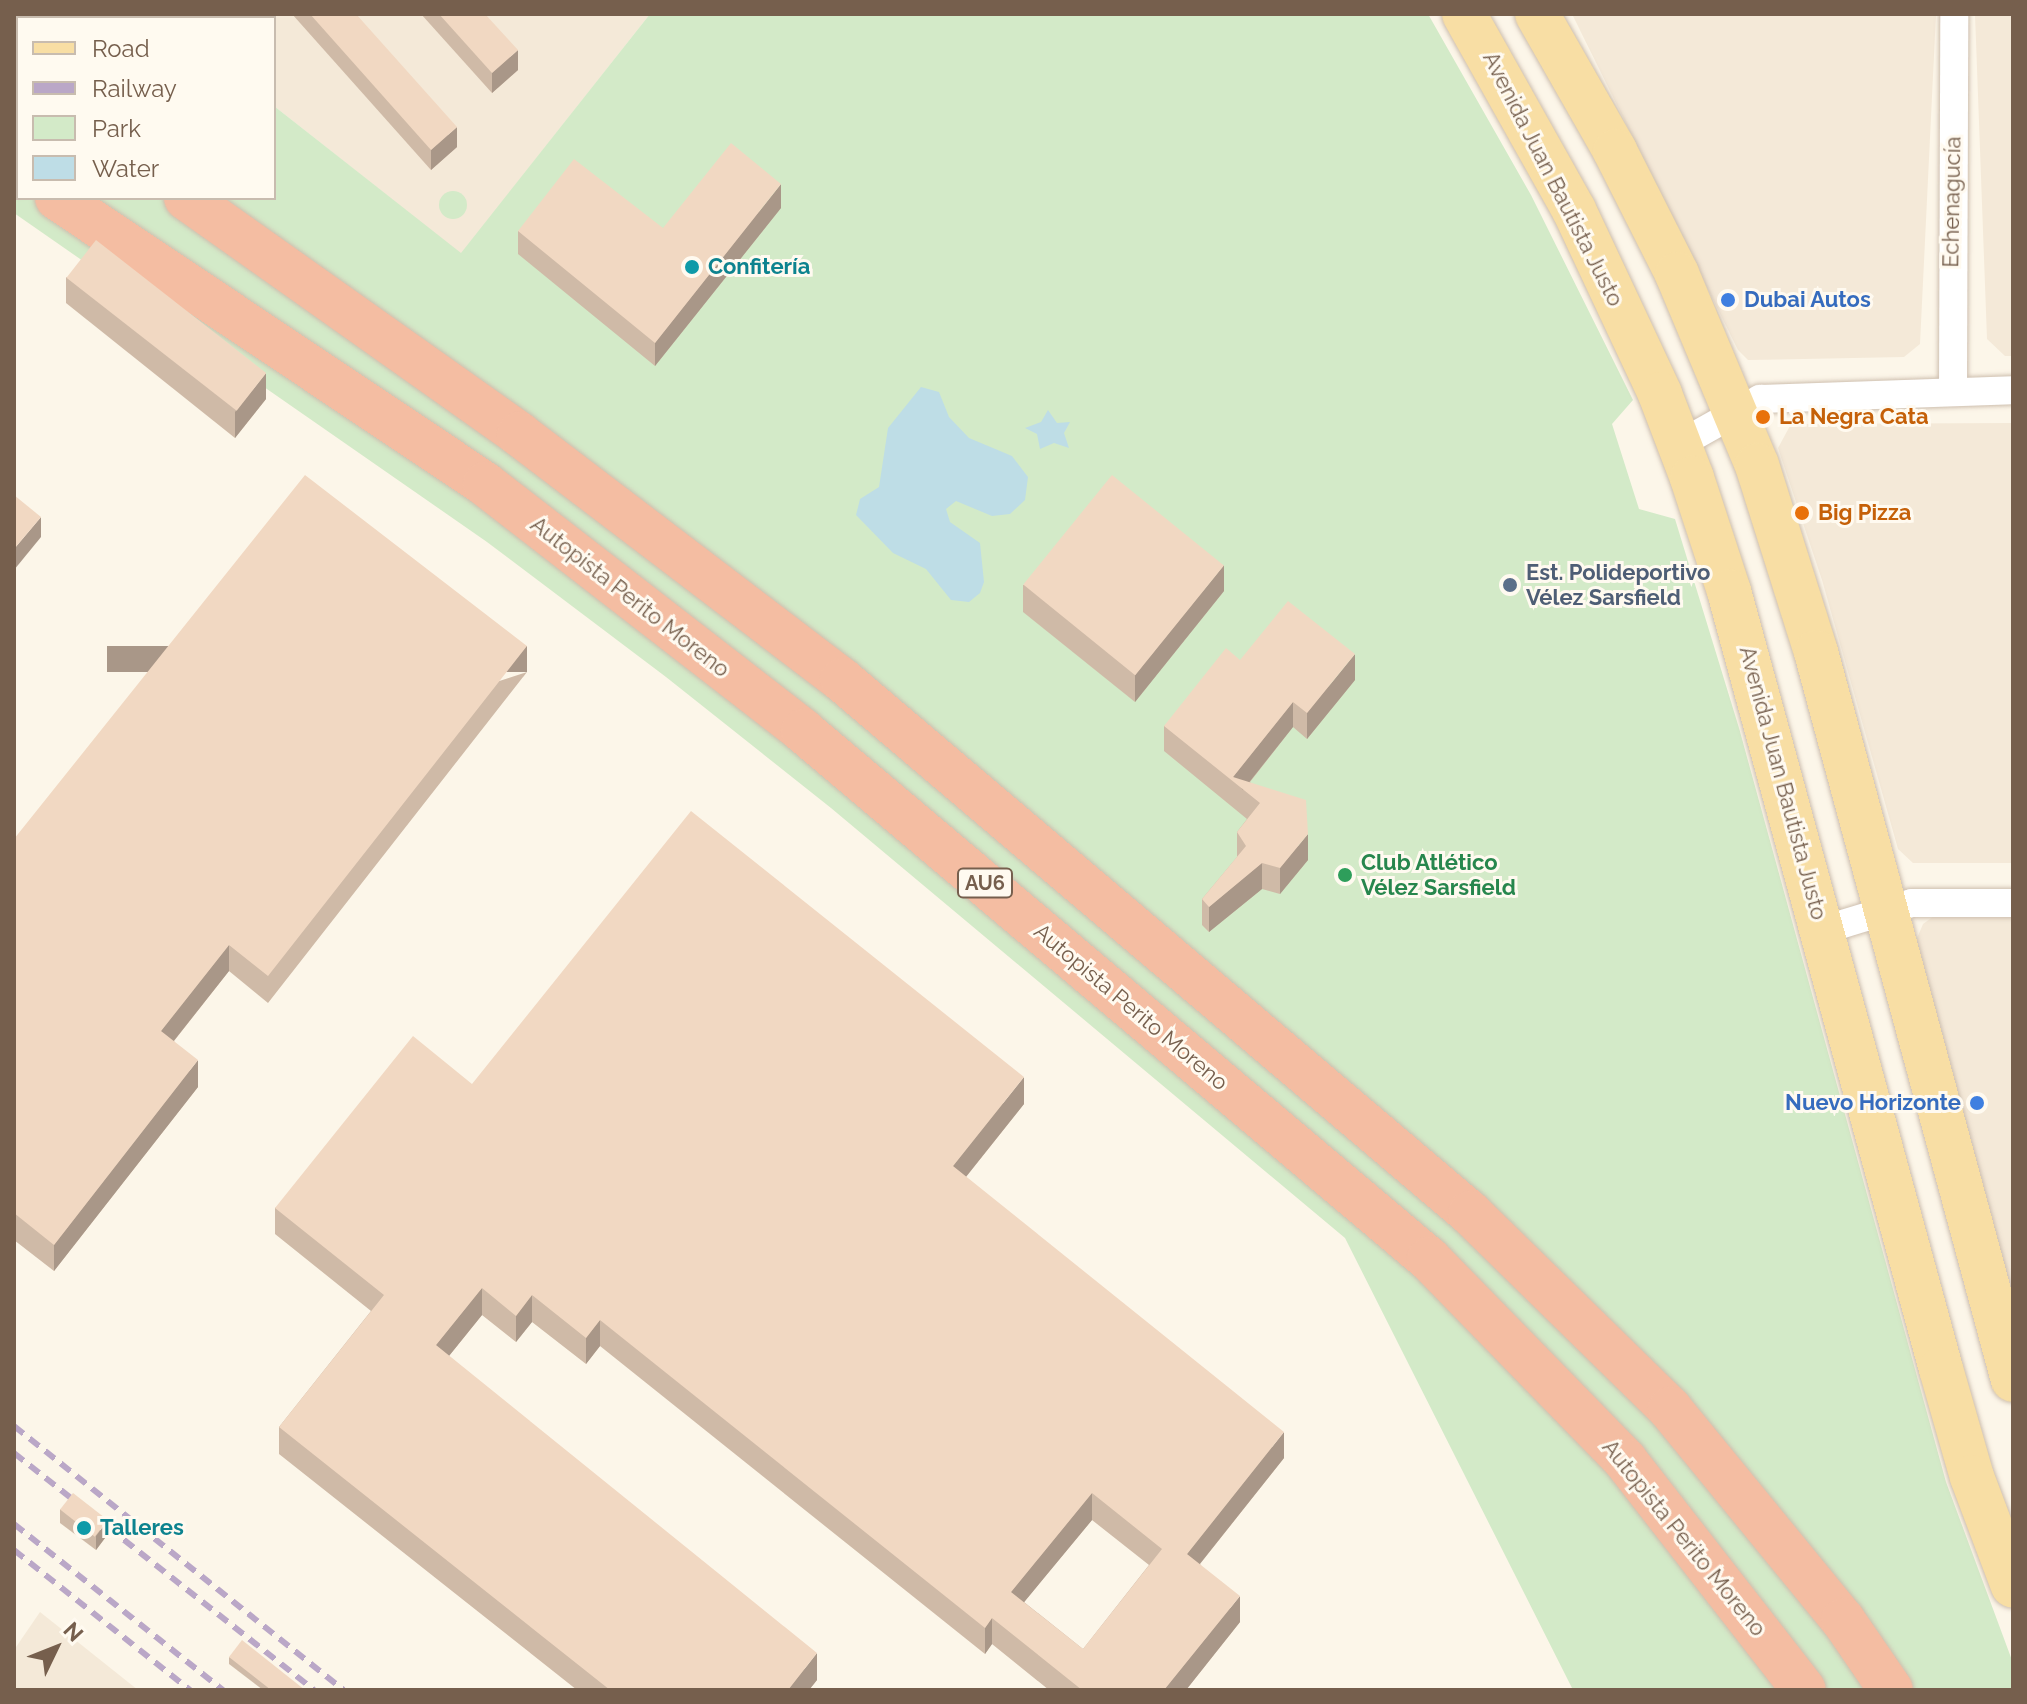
<!DOCTYPE html>
<meta charset="utf-8">
<style>
body{margin:0}
#map{position:relative;width:2027px;height:1704px;overflow:hidden;background:#fcf6e9;font-family:Raleway,sans-serif}
div>[style]{position:absolute}
.residential>*{inset:0;background:#f4e9d8}
.green>*{inset:0;background:#d3eac8}
.round{border-radius:50%}
.water>*{inset:0;background:#bedde6}
.roads{filter:drop-shadow(0 0 2px #cebfaf) drop-shadow(0 0 2px #cebfaf)}
.street>*{height:28px;margin:-14px;padding:0 14px;transform-origin:14px;border-radius:14px;background:#fff}
.primary>*{height:44px;margin:-22px;padding:0 22px;transform-origin:22px;border-radius:22px;background:#f8dea4}
.highway>*{height:44px;margin:-22px;padding:0 22px;transform-origin:22px;border-radius:22px;background:#f4bda2}
.rail>*{height:6px;margin-top:-3px;transform-origin:0;background:repeating-linear-gradient(90deg,#baa7c7 0 12px,transparent 0 20px)}
.wall>*{inset:0;background:#cfbaa7}
.shaded-wall>*{inset:0;background:#a99788;transform-origin:0 0}
.building>*{inset:0;background:#f1d8c2;transform-origin:0 0}
.dots>*{width:22px;height:22px;translate:-50% -50%;box-sizing:border-box;border:4px solid #fffaf0;border-radius:50%}
span{translate:-50% -50%;white-space:nowrap;text-align:center;line-height:1.15;-webkit-text-stroke:6px #fffaf0;paint-order:stroke}
.shield-label span{padding:2px 6px;background:#fffaf0;border:2px solid;border-radius:6px;-webkit-text-stroke-width:0}
.shield-label{font-size:20px;color:#765f4d;font-weight:700}
.street-label{font-size:22px;color:#765f4d}
.culture-label{font-size:22px;color:#0d838f;font-weight:700}
.left{translate:0 -50%;text-align:left}
.shop-label{font-size:22px;color:#366cbe;font-weight:700}
.right{translate:-100% -50%;text-align:right}
.food-label{font-size:22px;color:#c56008;font-weight:700}
.service-label{font-size:22px;color:#4e5e75;font-weight:700}
.leisure-label{font-size:22px;color:#27864d;font-weight:700}
.frame{position:absolute;inset:0;border:16px solid #765f4d;pointer-events:none}
.legend{position:absolute;left:16px;top:16px;width:260px;height:184px;box-sizing:border-box;background:#fffaf0;border:2px solid #c8bcaf;margin:0;padding:10px 14px;list-style:none;font-size:24px;color:#765f4d}
.legend li{display:flex;align-items:center;gap:16px;height:40px}
.legend b{width:40px;border:2px solid #c8bcaf}
.north{position:absolute;left:16px;top:1608px;width:80px;height:80px;-webkit-text-stroke:6px #fffaf0;paint-order:stroke;rotate:47deg;font-size:22px;font-weight:700;line-height:32px;text-align:center;color:#765f4d}
.north::after{content:'';display:block;margin:auto;width:28px;height:36px;background:#765f4d;clip-path:polygon(50% 0,100% 100%,50% 72%,0 100%)}
</style>
<div id="map">
<div class="residential">
<div style="clip-path:polygon(157px 14px,650px 14px,461px 254px,274px 106px,274px 18px)"></div>
<div style="clip-path:polygon(1572px 14px,1936px 14px,1920px 344px,1904px 357px,1748px 360px,1738px 350px)"></div>
<div style="clip-path:polygon(1975px 14px,2013px 14px,2013px 356px,2005px 356px,1987px 339px)"></div>
<div style="clip-path:polygon(2013px 423px,2013px 863px,1913px 863px,1898px 849px,1822px 580px,1778px 448px,1791px 424px)"></div>
<div style="clip-path:polygon(2013px 912px,2013px 1314px,1915px 943px,1923px 924px,1934px 916px)"></div>
<div style="clip-path:polygon(40px 1612px,74px 1639px,138px 1690px,14px 1690px,14px 1650px)"></div>
</div>
<div class="green">
<div style="clip-path:polygon(14px 14px,163px 18px,18px 18px,18px 198px,274px 198px,274px 106px,461px 253px,650px 14px,1428px 14px,1531px 195px,1633px 400px,1612px 424px,1639px 509px,1675px 519px,1739px 728px,1946px 1482px,2013px 1663px,2013px 1690px,1573px 1690px,1345px 1238px,831px 808px,666px 677px,487px 542px,14px 213px)"></div>
<div class="round" style="left:439px;top:191px;width:28px;height:28px"></div>
</div>
<div class="water">
<div style="clip-path:polygon(921px 387px,939px 392px,949px 417px,969px 438px,1012px 456px,1028px 477px,1025px 500px,1010px 514px,992px 516px,956px 501px,946px 509px,950px 522px,980px 543px,984px 582px,980px 593px,969px 602px,951px 600px,926px 569px,893px 553px,856px 515px,860px 499px,879px 487px,888px 428px)"></div>
<div style="clip-path:polygon(1048px 410px,1057px 423px,1070px 422px,1064px 433px,1069px 448px,1054px 443px,1040px 449px,1037px 434px,1025px 428px,1041px 422px)"></div>
</div>
<div class="roads">
<div class="street">
<div style="left:1953px;top:390px;width:376px;rotate:-89.8deg"></div>
<div style="left:1680px;top:444px;width:92px;rotate:-29.4deg"></div>
<div style="left:1760px;top:399px;width:253px;rotate:-2deg"></div>
<div style="left:1823px;top:930px;width:93px;rotate:-16.9deg"></div>
<div style="left:1912px;top:903px;width:101px"></div>
</div>
<div class="primary">
<div style="left:1464px;top:14px;width:225px;rotate:60.7deg"></div>
<div style="left:1574px;top:210px;width:203px;rotate:64.9deg"></div>
<div style="left:1660px;top:394px;width:90px;rotate:69.1deg"></div>
<div style="left:1692px;top:478px;width:119px;rotate:71.9deg"></div>
<div style="left:1729px;top:591px;width:806px;rotate:74.76deg"></div>
<div style="left:1941px;top:1369px;width:112px;rotate:74deg"></div>
<div style="left:1972px;top:1477px;width:116px;rotate:69.4deg"></div>
<div style="left:1537px;top:14px;width:158px;rotate:60.3deg"></div>
<div style="left:1615px;top:151px;width:138px;rotate:63.2deg"></div>
<div style="left:1677px;top:274px;width:207px;rotate:67.3deg"></div>
<div style="left:1757px;top:465px;width:196px;rotate:72.5deg"></div>
<div style="left:1816px;top:652px;width:754px;rotate:74.86deg"></div>
</div>
<div class="highway">
<div style="left:14px;top:90px;width:4px;rotate:27deg"></div>
<div style="left:14px;top:170px;width:5px;rotate:37deg"></div>
<div style="left:57px;top:198px;width:515px;rotate:33.75deg"></div>
<div style="left:485px;top:484px;width:403px;rotate:37.8deg"></div>
<div style="left:803px;top:731px;width:819px;rotate:40.15deg"></div>
<div style="left:1429px;top:1259px;width:281px;rotate:45.7deg"></div>
<div style="left:1625px;top:1460px;width:291px;rotate:52.1deg"></div>
<div style="left:186px;top:198px;width:408px;rotate:35.3deg"></div>
<div style="left:519px;top:434px;width:406px;rotate:37.3deg"></div>
<div style="left:842px;top:680px;width:824px;rotate:40.32deg"></div>
<div style="left:1470px;top:1213px;width:280px;rotate:44.4deg"></div>
<div style="left:1670px;top:1409px;width:273px;rotate:50.7deg"></div>
<div style="left:1843px;top:1620px;width:85px;rotate:55.6deg"></div>
</div>
</div>
<div class="rail">
<div style="left:14px;top:1426px;width:422px;rotate:38.7deg"></div>
<div style="left:14px;top:1453px;width:382px;rotate:38.3deg"></div>
<div style="left:14px;top:1524px;width:267px;rotate:38.5deg"></div>
<div style="left:14px;top:1550px;width:225px;rotate:38.5deg"></div>
</div>
<div class="wall">
<div style="clip-path:polygon(292px 14px,356px 14px,457px 147px,431px 170px)"></div>
<div style="clip-path:polygon(421px 14px,485px 14px,518px 70px,492px 93px)"></div>
<div style="clip-path:polygon(781px 208px,655px 366px,518px 254px,518px 231px,663px 228px)"></div>
<div style="clip-path:polygon(66px 277px,266px 399px,235px 438px,66px 303px)"></div>
<div style="clip-path:polygon(1023px 585px,1224px 591px,1135px 702px,1023px 612px)"></div>
<div style="clip-path:polygon(527px 672px,268px 1003px,229px 971px,174px 1041px,198px 1087px,54px 1271px,14px 1240px,14px 839px)"></div>
<div style="clip-path:polygon(1355px 680px,1307px 739px,1293px 727px,1250px 782px,1308px 860px,1280px 894px,1262px 889px,1209px 932px,1202px 925px,1202px 899px,1237px 857px,1237px 832px,1247px 819px,1164px 751px,1164px 726px)"></div>
<div style="clip-path:polygon(evenodd,472px 1084px,1024px 1104px,966px 1177px,1284px 1458px,1200px 1564px,1240px 1622px,1186px 1690px,1049px 1690px,992px 1644px,985px 1654px,600px 1346px,586px 1364px,532px 1322px,516px 1342px,482px 1315px,449px 1356px,817px 1680px,809px 1690px,577px 1690px,279px 1454px,279px 1427px,371px 1311px,275px 1234px,275px 1208px,472px 1084px,1092px 1520px,1149px 1565px,1083px 1649px,1024px 1602px,1092px 1520px)"></div>
<div style="clip-path:polygon(60px 1509px,108px 1534px,96px 1550px,60px 1523px)"></div>
<div style="clip-path:polygon(229px 1657px,305px 1690px,263px 1690px,229px 1664px)"></div>
</div>
<div class="shaded-wall">
<div style="clip-path:polygon(518px 50px,518px 70px,492px 93px,492px 73px)"></div>
<div style="clip-path:polygon(457px 127px,457px 147px,431px 170px,431px 150px)"></div>
<div style="clip-path:polygon(781px 184px,781px 208px,655px 366px,655px 343px)"></div>
<div style="clip-path:polygon(266px 373px,266px 399px,235px 438px,235px 412px)"></div>
<div style="clip-path:polygon(41px 517px,41px 537px,14px 570px,14px 549px)"></div>
<div style="clip-path:polygon(1224px 565px,1224px 591px,1135px 702px,1135px 675px)"></div>
<div style="left:527px;top:646px;width:26px;height:420px;rotate:90deg"></div>
<div style="clip-path:polygon(1355px 654px,1355px 680px,1307px 739px,1307px 713px)"></div>
<div style="clip-path:polygon(1293px 702px,1293px 727px,1243px 790px,1233px 777px)"></div>
<div style="clip-path:polygon(1308px 834px,1308px 860px,1280px 894px,1280px 868px)"></div>
<div style="clip-path:polygon(1262px 863px,1262px 889px,1209px 932px,1209px 907px)"></div>
<div style="clip-path:polygon(229px 945px,229px 971px,161px 1057px,161px 1031px)"></div>
<div style="clip-path:polygon(198px 1060px,198px 1087px,54px 1271px,54px 1245px)"></div>
<div style="clip-path:polygon(1024px 1077px,1024px 1104px,953px 1193px,953px 1166px)"></div>
<div style="clip-path:polygon(482px 1288px,482px 1315px,436px 1372px,436px 1345px)"></div>
<div style="clip-path:polygon(532px 1295px,532px 1322px,516px 1342px,516px 1316px)"></div>
<div style="clip-path:polygon(600px 1320px,600px 1346px,586px 1364px,586px 1338px)"></div>
<div style="clip-path:polygon(1284px 1432px,1284px 1458px,1187px 1580px,1187px 1554px)"></div>
<div style="clip-path:polygon(1092px 1493px,1092px 1520px,1011px 1618px,1011px 1592px)"></div>
<div style="clip-path:polygon(108px 1520px,108px 1534px,96px 1550px,96px 1536px)"></div>
<div style="clip-path:polygon(1240px 1596px,1240px 1622px,1186px 1690px,1164px 1690px)"></div>
<div style="clip-path:polygon(992px 1618px,992px 1644px,985px 1654px,985px 1628px)"></div>
<div style="clip-path:polygon(817px 1653px,817px 1680px,809px 1690px,788px 1690px)"></div>
</div>
<div class="building">
<div style="clip-path:polygon(310px 14px,356px 14px,457px 127px,431px 150px)"></div>
<div style="clip-path:polygon(439px 14px,485px 14px,518px 50px,492px 73px)"></div>
<div style="clip-path:polygon(731px 143px,781px 184px,655px 343px,518px 231px,574px 159px,663px 228px)"></div>
<div style="left:96px;top:240px;width:216px;height:48px;rotate:38deg"></div>
<div style="clip-path:polygon(305px 475px,527px 646px,268px 976px,229px 945px,161px 1031px,198px 1060px,54px 1245px,14px 1213px,14px 839px)"></div>
<div style="left:1112px;top:475px;width:144px;height:141px;rotate:39deg"></div>
<div style="clip-path:polygon(14px 495px,41px 517px,14px 549px)"></div>
<div style="clip-path:polygon(1288px 601px,1355px 654px,1307px 713px,1293px 702px,1233px 777px,1306px 800px,1308px 834px,1280px 868px,1262px 863px,1209px 907px,1202px 899px,1246px 846px,1237px 832px,1260px 803px,1164px 726px,1226px 648px,1240px 660px)"></div>
<div style="clip-path:polygon(evenodd,691px 811px,1024px 1077px,953px 1166px,1284px 1432px,1187px 1554px,1240px 1596px,1164px 1690px,1082px 1690px,992px 1618px,985px 1628px,600px 1320px,586px 1338px,532px 1295px,516px 1316px,482px 1288px,436px 1345px,817px 1653px,788px 1690px,610px 1690px,279px 1427px,384px 1295px,275px 1208px,413px 1036px,472px 1084px,691px 811px,1092px 1493px,1162px 1549px,1083px 1649px,1011px 1592px,1092px 1493px)"></div>
<div style="left:73px;top:1493px;width:44px;height:21px;rotate:38deg"></div>
<div style="clip-path:polygon(242px 1640px,305px 1690px,271px 1690px,229px 1657px)"></div>
</div>
<div class="dots">
<div style="left:692px;top:267px;background:#0f9aa8"></div>
<div style="left:1728px;top:300px;background:#3f7fe0"></div>
<div style="left:1763px;top:417px;background:#e8710a"></div>
<div style="left:1802px;top:513px;background:#e8710a"></div>
<div style="left:1510px;top:585px;background:#5c6f8a"></div>
<div style="left:1345px;top:875px;background:#2e9e5b"></div>
<div style="left:1977px;top:1103px;background:#3f7fe0"></div>
<div style="left:84px;top:1528px;background:#0f9aa8"></div>
</div>
<div class="shield-label">
<span style="left:985px;top:883px">AU6</span>
</div>
<div class="street-label">
<span style="left:1553px;top:179px;rotate:63deg">Avenida Juan Bautista Justo</span>
<span style="left:1952px;top:202px;rotate:-89deg">Echenagucía</span>
<span style="left:630px;top:597px;rotate:38deg">Autopista Perito Moreno</span>
<span style="left:1783px;top:783px;rotate:75deg">Avenida Juan Bautista Justo</span>
<span style="left:1131px;top:1007px;rotate:40deg">Autopista Perito Moreno</span>
<span style="left:1684px;top:1538px;rotate:51deg">Autopista Perito Moreno</span>
</div>
<div class="culture-label">
<span class="left" style="left:708px;top:267px">Confitería</span>
<span class="left" style="left:100px;top:1528px">Talleres</span>
</div>
<div class="shop-label">
<span class="left" style="left:1744px;top:300px">Dubai Autos</span>
<span class="right" style="left:1961px;top:1103px">Nuevo Horizonte</span>
</div>
<div class="food-label">
<span class="left" style="left:1779px;top:417px">La Negra Cata</span>
<span class="left" style="left:1818px;top:513px">Big Pizza</span>
</div>
<div class="service-label">
<span class="left" style="left:1526px;top:585px">Est. Polideportivo<br>Vélez Sarsfield</span>
</div>
<div class="leisure-label">
<span class="left" style="left:1361px;top:875px">Club Atlético<br>Vélez Sarsfield</span>
</div>
<div class="frame"></div>
<ul class="legend">
<li><b style="height:10px;background:#f8dea4"></b>Road</li>
<li><b style="height:10px;background:#baa7c7"></b>Railway</li>
<li><b style="height:22px;background:#d3eac8"></b>Park</li>
<li><b style="height:22px;background:#bedde6"></b>Water</li>
</ul>
<div class="north">N</div>
</div>
